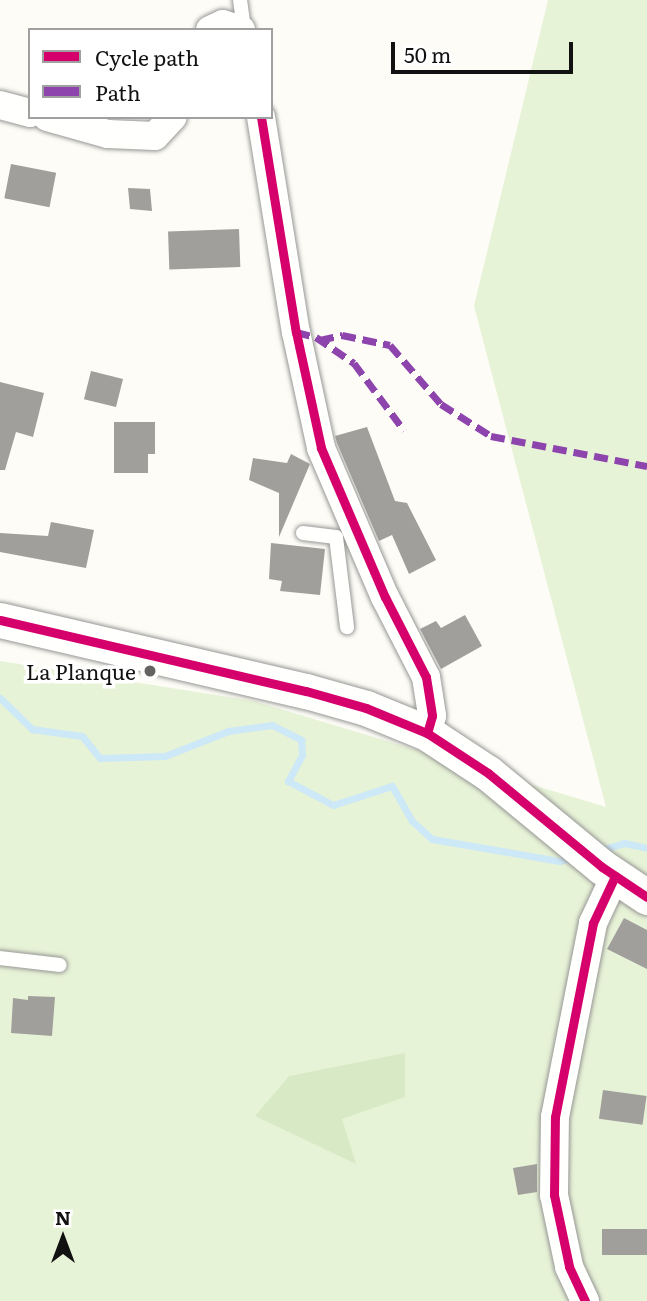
<!DOCTYPE html>
<style>
body{margin:0}
#map{position:relative;width:647px;height:1301px;overflow:hidden;background:#fdfcf7;font-family:Literata,serif}
div>[style]{position:absolute}
.green>*{inset:0;background:#e7f3d7}
.forest>*{inset:0;background:#d8eac5}
.stream>*{height:7px;margin:-3.5px;padding:0 3.5px;transform-origin:3.5px;border-radius:3.5px;background:#cde8f7}
.building>*{inset:0;background:#a19f9c;transform-origin:0 0}
.roads{filter:drop-shadow(0 0 2px #979795) drop-shadow(0 0 2px #979795)}
.service>*{height:14px;margin:-7px;padding:0 7px;transform-origin:7px;border-radius:7px;background:#fffffe}
.minor>*{height:28px;margin:-14px;padding:0 14px;transform-origin:14px;border-radius:14px;background:#fffffe}
.tertiary>*{height:35px;margin:-17.5px;padding:0 17.5px;transform-origin:17.5px;border-radius:17.5px;background:#fffffe}
.quiet>*{height:7px;margin-top:-3.5px;transform-origin:0;background:repeating-linear-gradient(90deg,#8e44ad 0 14px,transparent 0 21px)}
.cycleway>*{height:9px;margin:-4.5px;padding:0 4.5px;transform-origin:4.5px;border-radius:4.5px;background:#d6006c}
.dots>*{width:19px;height:19px;translate:-50% -50%;box-sizing:border-box;border:4px solid #fff;border-radius:50%}
span{translate:-50% -50%;white-space:nowrap;text-align:center;line-height:1.15;-webkit-text-stroke:7px #fff;paint-order:stroke}
.poi-label{font-size:21px;color:#111}
.right{translate:-100% -50%;text-align:right}
.legend{position:absolute;left:28px;top:28px;width:245px;height:91px;box-sizing:border-box;background:#fff;border:2px solid #a0a0a0;margin:0;padding:9px 12px;list-style:none;font-size:21px;color:#111}
.legend li{display:flex;align-items:center;gap:14px;height:35px}
.legend b{width:35px;border:2px solid #a0a0a0}
.north{position:absolute;left:28px;top:1203px;width:70px;height:70px;-webkit-text-stroke:5px #fff;paint-order:stroke;rotate:0deg;font-size:19px;font-weight:700;line-height:28px;text-align:center;color:#111}
.north::after{content:'';display:block;margin:auto;width:24px;height:32px;background:#111;clip-path:polygon(50% 0,100% 100%,50% 72%,0 100%)}
.scale{position:absolute;left:391px;top:42px;width:182px;height:32px;box-sizing:border-box;border:4px solid #111;border-top:0;padding-left:9px;font-size:21px;line-height:24px;white-space:nowrap;color:#111;-webkit-text-stroke:5px #fff;paint-order:stroke}
</style>
<div id="map">
<div class="green">
<div style="clip-path:polygon(548px 0,647px 0,647px 1301px,0 1301px,0 661px,254px 701px,606px 807px,474px 306px)"></div>
</div>
<div class="forest">
<div style="clip-path:polygon(405px 1053px,405px 1097px,342px 1119px,356px 1164px,255px 1116px,289px 1076px)"></div>
</div>
<div class="stream">
<div style="left:0;top:698px;width:45px;rotate:44.1deg"></div>
<div style="left:32px;top:729px;width:50px;rotate:8deg"></div>
<div style="left:82px;top:736px;width:28px;rotate:51deg"></div>
<div style="left:100px;top:758px;width:65px;rotate:-1.8deg"></div>
<div style="left:165px;top:756px;width:68px;rotate:-21.6deg"></div>
<div style="left:228px;top:731px;width:44px;rotate:-7.8deg"></div>
<div style="left:272px;top:725px;width:33px;rotate:27deg"></div>
<div style="left:301px;top:740px;width:15px;rotate:86deg"></div>
<div style="left:302px;top:755px;width:30px;rotate:118deg"></div>
<div style="left:288px;top:781px;width:51px;rotate:28.1deg"></div>
<div style="left:333px;top:805px;width:62px;rotate:-17.9deg"></div>
<div style="left:392px;top:786px;width:40px;rotate:60.3deg"></div>
<div style="left:412px;top:821px;width:27px;rotate:42deg"></div>
<div style="left:432px;top:839px;width:129px;rotate:9.8deg"></div>
<div style="left:559px;top:861px;width:13px;rotate:-13deg"></div>
<div style="left:600px;top:850px;width:25px;rotate:-16deg"></div>
<div style="left:624px;top:843px;width:24px;rotate:12deg"></div>
</div>
<div class="building">
<div style="left:11px;top:164px;width:46px;height:35px;rotate:11deg"></div>
<div style="clip-path:polygon(128px 188px,150px 189px,152px 211px,130px 209px)"></div>
<div style="left:239px;top:229px;width:38px;height:71px;rotate:88deg"></div>
<div style="left:91px;top:371px;width:33px;height:29px;rotate:14deg"></div>
<div style="clip-path:polygon(0 382px,44px 393px,33px 437px,16px 432px,5px 470px,0 470px)"></div>
<div style="clip-path:polygon(114px 422px,155px 422px,155px 454px,148px 454px,148px 473px,114px 473px)"></div>
<div style="clip-path:polygon(367px 427px,395px 501px,407px 503px,436px 560px,409px 574px,392px 535px,379px 541px,337px 443px,335px 436px)"></div>
<div style="clip-path:polygon(291px 454px,310px 464px,279px 537px,279px 493px,249px 480px,253px 458px,287px 463px)"></div>
<div style="clip-path:polygon(51px 522px,94px 530px,86px 568px,0 552px,0 533px,48px 536px)"></div>
<div style="clip-path:polygon(271px 543px,325px 549px,320px 595px,280px 591px,282px 581px,269px 579px)"></div>
<div style="clip-path:polygon(465px 615px,482px 646px,441px 669px,420px 629px,436px 621px,441px 628px)"></div>
<div style="clip-path:polygon(624px 918px,647px 930px,647px 969px,607px 949px)"></div>
<div style="clip-path:polygon(28px 996px,55px 997px,52px 1036px,11px 1033px,13px 998px,28px 1000px)"></div>
<div style="left:603px;top:1090px;width:44px;height:29px;rotate:8deg"></div>
<div style="clip-path:polygon(537px 1164px,537px 1192px,518px 1195px,513px 1168px)"></div>
<div style="left:647px;top:1229px;width:26px;height:45px;rotate:90deg"></div>
</div>
<div class="roads">
<div class="service">
<div style="left:240px;top:0;width:30px;rotate:82deg"></div>
<div style="left:303px;top:533px;width:33px;rotate:7deg"></div>
<div style="left:336px;top:537px;width:91px;rotate:83deg"></div>
<div style="left:0;top:958px;width:60px;rotate:6.7deg"></div>
</div>
<div class="minor">
<div style="left:210px;top:30px;width:14px;rotate:-25deg"></div>
<div style="left:223px;top:24px;width:19px;rotate:18deg"></div>
<div style="left:0;top:105px;width:31px;rotate:15deg"></div>
<div style="left:47px;top:117px;width:63px;rotate:15.6deg"></div>
<div style="left:108px;top:134px;width:47px;rotate:2.4deg"></div>
<div style="left:155px;top:136px;width:26px;rotate:-47deg"></div>
<div style="left:261px;top:117px;width:218px;rotate:80.8deg"></div>
<div style="left:296px;top:332px;width:119px;rotate:77.8deg"></div>
<div style="left:321px;top:448px;width:162px;rotate:66.8deg"></div>
<div style="left:385px;top:597px;width:90px;rotate:62.9deg"></div>
<div style="left:426px;top:677px;width:39px;rotate:81deg"></div>
<div style="left:432px;top:716px;width:18px;rotate:106deg"></div>
<div style="left:585px;top:1301px;width:38px;rotate:-115deg"></div>
<div style="left:569px;top:1266px;width:73px;rotate:-101.9deg"></div>
<div style="left:554px;top:1195px;width:78px;rotate:-89.3deg"></div>
<div style="left:555px;top:1117px;width:198px;rotate:-78.9deg"></div>
<div style="left:593px;top:923px;width:52px;rotate:-64.9deg"></div>
</div>
<div class="tertiary">
<div style="left:0;top:620px;width:314px;rotate:13.1deg"></div>
<div style="left:306px;top:691px;width:62px;rotate:15.8deg"></div>
<div style="left:366px;top:708px;width:66px;rotate:22.3deg"></div>
<div style="left:427px;top:733px;width:73px;rotate:33.3deg"></div>
<div style="left:488px;top:773px;width:148px;rotate:39.5deg"></div>
<div style="left:602px;top:867px;width:54px;rotate:33.7deg"></div>
</div>
</div>
<div class="quiet">
<div style="left:296px;top:332px;width:21px;rotate:14deg"></div>
<div style="left:316px;top:337px;width:46px;rotate:34.4deg"></div>
<div style="left:354px;top:363px;width:84px;rotate:53.3deg"></div>
<div style="left:320px;top:340px;width:23px;rotate:-13deg"></div>
<div style="left:342px;top:335px;width:49px;rotate:11.8deg"></div>
<div style="left:390px;top:345px;width:78px;rotate:49.2deg"></div>
<div style="left:441px;top:404px;width:59px;rotate:32.6deg"></div>
<div style="left:491px;top:436px;width:159px;rotate:10.9deg"></div>
</div>
<div class="cycleway">
<div style="left:261px;top:117px;width:218px;rotate:80.8deg"></div>
<div style="left:296px;top:332px;width:119px;rotate:77.8deg"></div>
<div style="left:321px;top:448px;width:162px;rotate:66.8deg"></div>
<div style="left:385px;top:597px;width:90px;rotate:62.9deg"></div>
<div style="left:426px;top:677px;width:39px;rotate:81deg"></div>
<div style="left:432px;top:716px;width:18px;rotate:106deg"></div>
<div style="left:0;top:620px;width:314px;rotate:13.1deg"></div>
<div style="left:306px;top:691px;width:62px;rotate:15.8deg"></div>
<div style="left:366px;top:708px;width:66px;rotate:22.3deg"></div>
<div style="left:427px;top:733px;width:73px;rotate:33.3deg"></div>
<div style="left:488px;top:773px;width:148px;rotate:39.5deg"></div>
<div style="left:602px;top:867px;width:54px;rotate:33.7deg"></div>
<div style="left:585px;top:1301px;width:38px;rotate:-115deg"></div>
<div style="left:569px;top:1266px;width:73px;rotate:-101.9deg"></div>
<div style="left:554px;top:1195px;width:78px;rotate:-89.3deg"></div>
<div style="left:555px;top:1117px;width:198px;rotate:-78.9deg"></div>
<div style="left:593px;top:923px;width:52px;rotate:-64.9deg"></div>
</div>
<div class="dots">
<div style="left:150px;top:671px;background:#646362"></div>
</div>
<div class="poi-label">
<span class="right" style="left:136px;top:671px">La Planque</span>
</div>
<ul class="legend">
<li><b style="height:9px;background:#d6006c"></b>Cycle path</li>
<li><b style="height:9px;background:#8e44ad"></b>Path</li>
</ul>
<div class="north">N</div>
<div class="scale">50 m</div>
</div>
